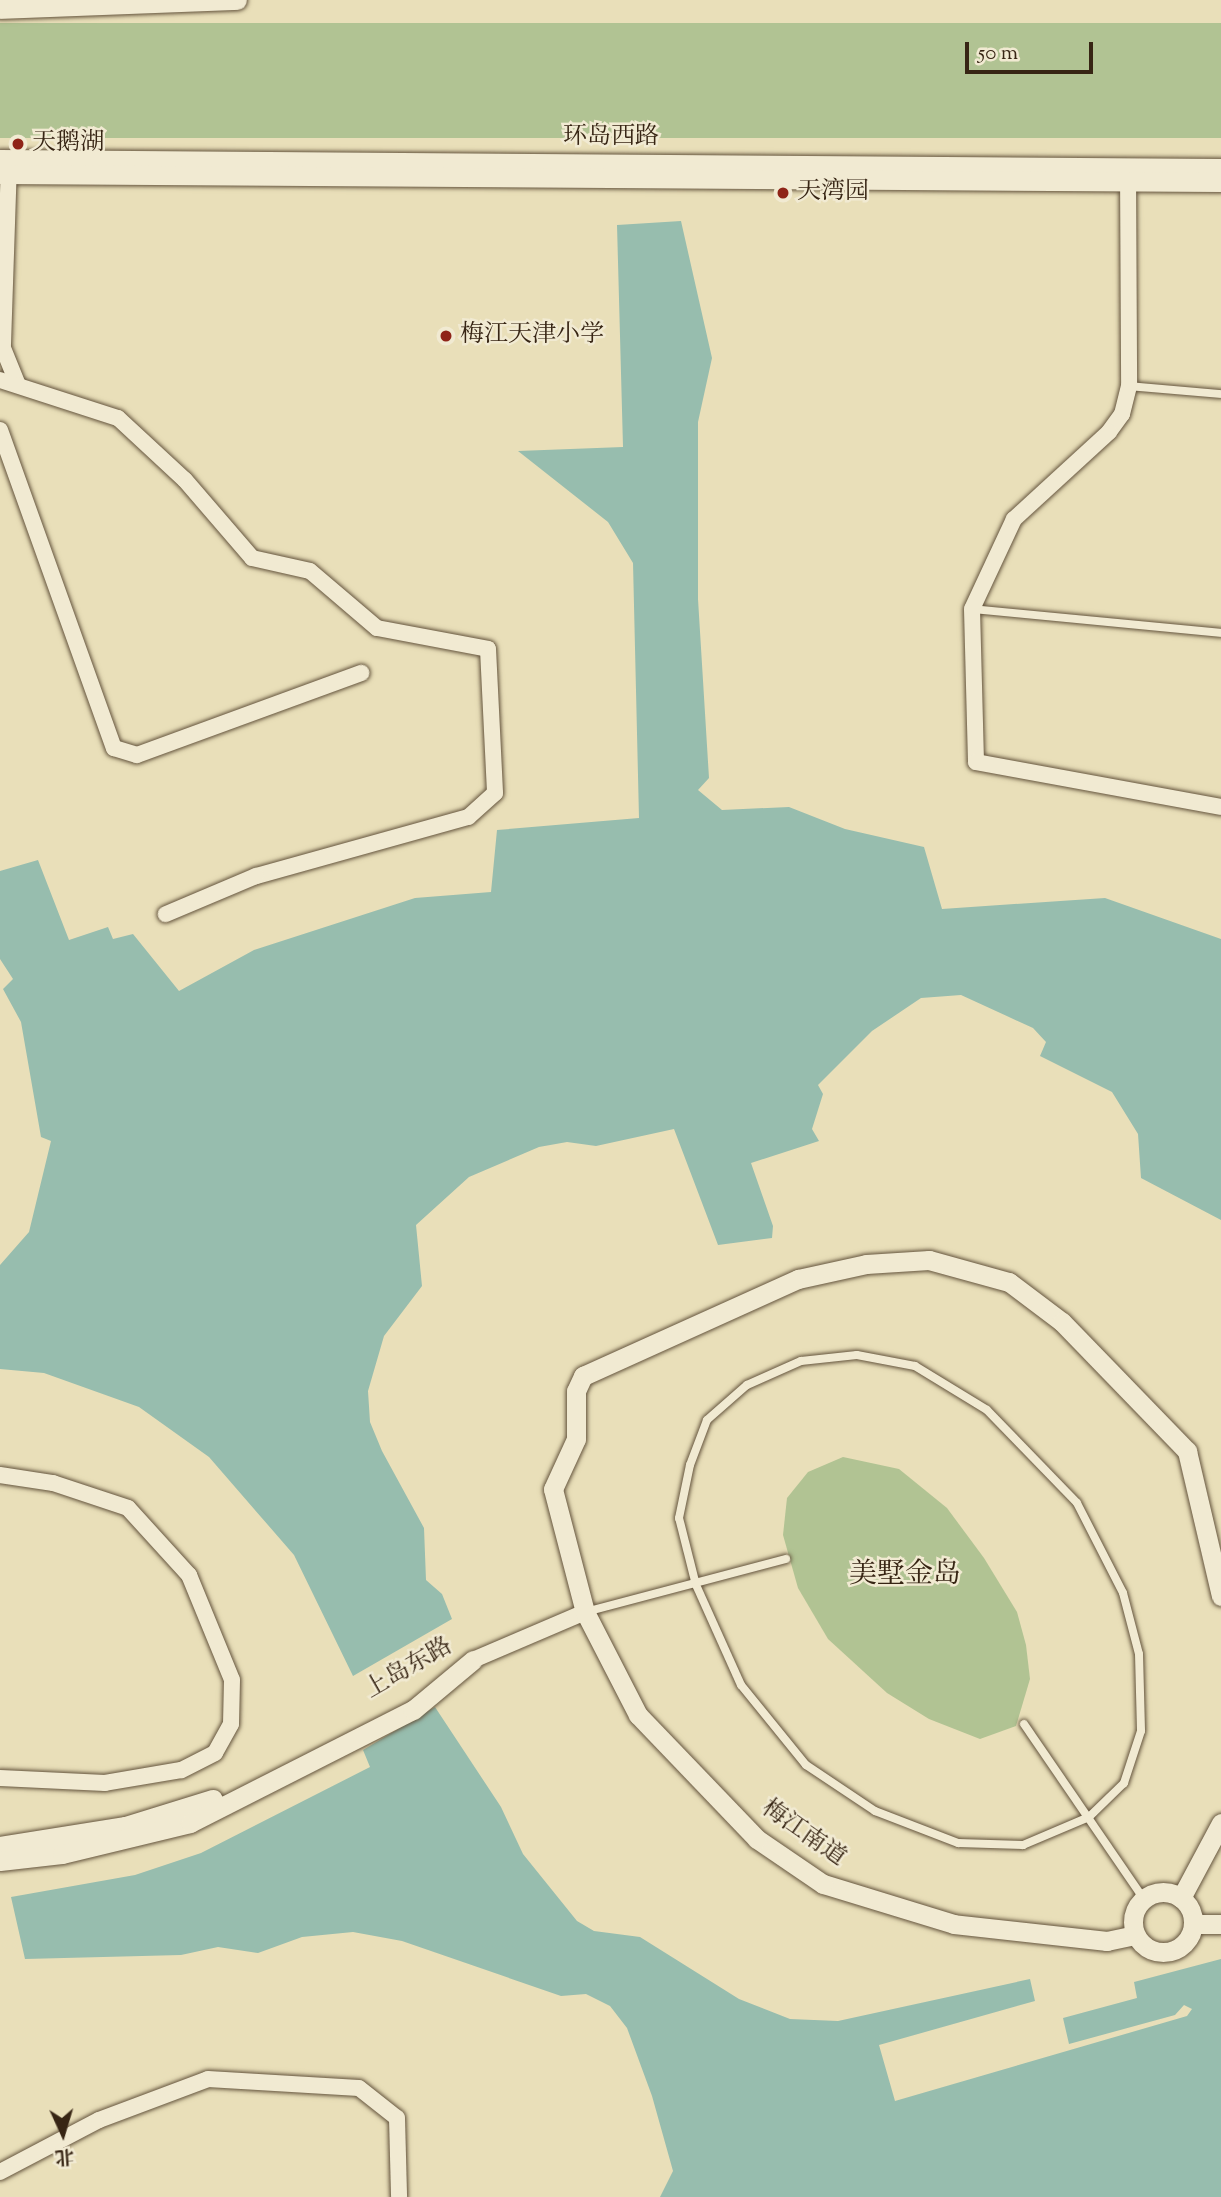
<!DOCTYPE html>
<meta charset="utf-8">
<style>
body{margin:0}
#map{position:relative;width:1221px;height:2197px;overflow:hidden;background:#e9dfb9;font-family:"Sorts Mill Goudy","Noto Serif SC",serif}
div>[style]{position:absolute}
.green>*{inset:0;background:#b1c393;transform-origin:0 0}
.water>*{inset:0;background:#97bdae}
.roads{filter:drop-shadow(0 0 2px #64543d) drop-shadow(0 0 2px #64543d)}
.service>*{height:8px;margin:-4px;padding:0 4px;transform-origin:4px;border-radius:4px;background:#f1ead2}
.minor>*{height:16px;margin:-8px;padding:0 8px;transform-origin:8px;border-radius:8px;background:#f1ead2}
.tertiary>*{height:19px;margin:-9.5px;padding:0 9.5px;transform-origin:9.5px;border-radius:9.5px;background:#f1ead2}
.tertiary>.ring{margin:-9.5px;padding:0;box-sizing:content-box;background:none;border:19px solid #f1ead2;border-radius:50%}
.dots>*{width:19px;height:19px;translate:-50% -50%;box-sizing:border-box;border:4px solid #f1ead2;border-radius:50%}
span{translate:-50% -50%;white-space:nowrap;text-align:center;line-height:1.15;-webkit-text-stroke:5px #f1ead2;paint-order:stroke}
.street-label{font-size:24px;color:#372514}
.poi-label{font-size:24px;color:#372514}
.left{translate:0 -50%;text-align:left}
.quarter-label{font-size:28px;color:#372514}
.north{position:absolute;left:28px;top:2099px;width:70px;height:70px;-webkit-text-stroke:5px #f1ead2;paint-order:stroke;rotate:176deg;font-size:19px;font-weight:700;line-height:28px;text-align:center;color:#372514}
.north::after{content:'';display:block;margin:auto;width:24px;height:32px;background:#372514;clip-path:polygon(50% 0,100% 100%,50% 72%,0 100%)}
.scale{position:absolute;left:965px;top:42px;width:128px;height:32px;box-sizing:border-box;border:4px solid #372514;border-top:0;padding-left:9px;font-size:21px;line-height:24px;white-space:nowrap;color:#372514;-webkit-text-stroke:5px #f1ead2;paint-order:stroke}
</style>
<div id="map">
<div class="green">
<div style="left:1221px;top:23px;width:115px;height:1221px;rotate:90deg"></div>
<div style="clip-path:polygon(843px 1457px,899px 1469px,947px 1508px,984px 1558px,1017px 1612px,1026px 1645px,1030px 1679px,1016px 1726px,980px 1739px,929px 1719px,887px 1693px,828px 1639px,798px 1588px,783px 1535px,787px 1498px,808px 1472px)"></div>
</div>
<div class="water">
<div style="clip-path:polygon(681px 221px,712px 358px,698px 422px,698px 599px,709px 778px,698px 790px,722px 810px,789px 807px,845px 829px,924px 847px,942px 909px,1105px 898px,1221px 939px,1221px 1220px,1141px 1178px,1138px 1134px,1112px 1092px,1040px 1056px,1046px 1042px,1033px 1028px,961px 995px,921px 998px,872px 1031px,818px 1085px,823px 1094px,812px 1129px,819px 1141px,751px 1163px,773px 1226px,772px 1238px,718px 1245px,674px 1129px,596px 1146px,567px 1142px,539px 1147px,469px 1177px,416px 1225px,422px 1286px,384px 1336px,368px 1391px,370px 1422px,382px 1451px,424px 1528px,426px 1580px,442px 1594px,452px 1619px,353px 1676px,294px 1555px,209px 1457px,139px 1407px,44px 1373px,0 1369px,0 1265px,29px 1232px,51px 1141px,41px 1137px,21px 1022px,3px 989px,13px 979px,0 959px,0 871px,38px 860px,69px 940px,108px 927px,113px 939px,133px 934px,179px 991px,254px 950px,415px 898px,491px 892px,497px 830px,639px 818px,633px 563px,608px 522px,518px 451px,623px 447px,617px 225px)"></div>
<div style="clip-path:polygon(435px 1707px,501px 1807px,523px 1854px,577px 1921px,594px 1931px,640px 1937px,739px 1999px,790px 2019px,838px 2021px,1030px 1979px,1035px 2001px,879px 2045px,895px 2101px,1187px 2016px,1192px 2009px,1184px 2005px,1175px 2015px,1069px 2044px,1063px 2018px,1137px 1998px,1134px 1982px,1221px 1959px,1221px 2197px,660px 2197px,673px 2171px,652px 2096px,627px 2028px,610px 2006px,586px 1994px,561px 1996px,402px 1941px,353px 1932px,302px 1937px,258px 1953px,218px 1947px,181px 1955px,25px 1959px,11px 1897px,135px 1875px,201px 1853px,370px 1767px,363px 1750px)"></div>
</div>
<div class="roads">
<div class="service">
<div style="left:1129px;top:386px;width:92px;rotate:5deg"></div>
<div style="left:972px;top:609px;width:250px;rotate:5.5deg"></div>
<div style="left:857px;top:1355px;width:59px;rotate:10.7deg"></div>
<div style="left:915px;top:1366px;width:84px;rotate:31.4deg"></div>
<div style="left:987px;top:1410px;width:129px;rotate:45.9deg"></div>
<div style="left:1077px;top:1503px;width:101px;rotate:62.9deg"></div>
<div style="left:1123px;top:1593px;width:63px;rotate:75.3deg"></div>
<div style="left:1139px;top:1654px;width:77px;rotate:88.5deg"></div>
<div style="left:1141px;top:1731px;width:55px;rotate:108.1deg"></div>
<div style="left:1124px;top:1783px;width:49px;rotate:135.8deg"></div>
<div style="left:1089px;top:1817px;width:72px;rotate:157deg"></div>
<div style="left:1023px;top:1845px;width:65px;rotate:-178.2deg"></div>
<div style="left:958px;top:1843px;width:89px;rotate:-158.9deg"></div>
<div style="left:875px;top:1811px;width:83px;rotate:-146.3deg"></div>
<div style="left:806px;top:1765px;width:103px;rotate:-129.1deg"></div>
<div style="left:741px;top:1685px;width:110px;rotate:-114.2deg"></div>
<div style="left:696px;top:1585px;width:69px;rotate:-104.2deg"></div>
<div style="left:679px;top:1518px;width:54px;rotate:-78.3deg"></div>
<div style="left:690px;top:1465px;width:48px;rotate:-69.3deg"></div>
<div style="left:707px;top:1420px;width:53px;rotate:-41.2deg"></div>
<div style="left:747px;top:1385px;width:59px;rotate:-24deg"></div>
<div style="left:801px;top:1361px;width:56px;rotate:-6.1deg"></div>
<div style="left:585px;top:1612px;width:208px;rotate:-14.8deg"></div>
<div style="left:1024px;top:1724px;width:212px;rotate:55.6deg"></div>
</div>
<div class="minor">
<div style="left:9px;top:163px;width:185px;rotate:91.9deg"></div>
<div style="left:3px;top:348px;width:40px;rotate:68deg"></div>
<div style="left:1128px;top:169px;width:217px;rotate:89.7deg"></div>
<div style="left:1129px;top:386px;width:29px;rotate:104deg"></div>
<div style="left:1122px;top:414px;width:22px;rotate:126deg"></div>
<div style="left:1109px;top:432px;width:129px;rotate:137.5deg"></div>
<div style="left:1014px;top:519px;width:99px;rotate:115deg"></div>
<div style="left:972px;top:609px;width:153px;rotate:88.5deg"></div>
<div style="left:976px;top:762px;width:249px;rotate:10.4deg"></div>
<div style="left:0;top:380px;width:124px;rotate:17.9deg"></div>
<div style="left:118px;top:418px;width:91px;rotate:42.8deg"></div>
<div style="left:185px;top:480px;width:103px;rotate:49.3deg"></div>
<div style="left:252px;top:558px;width:59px;rotate:12.6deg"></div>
<div style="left:310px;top:571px;width:88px;rotate:40.4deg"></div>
<div style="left:377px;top:628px;width:113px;rotate:10.7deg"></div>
<div style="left:488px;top:649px;width:144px;rotate:87.2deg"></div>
<div style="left:495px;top:793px;width:36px;rotate:138deg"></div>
<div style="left:468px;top:817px;width:220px;rotate:164.4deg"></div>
<div style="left:256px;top:876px;width:98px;rotate:157.1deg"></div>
<div style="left:0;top:430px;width:338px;rotate:70.3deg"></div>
<div style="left:114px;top:748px;width:24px;rotate:17deg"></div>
<div style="left:137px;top:755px;width:239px;rotate:-20.1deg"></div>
<div style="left:0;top:1475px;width:54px;rotate:8.6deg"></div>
<div style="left:53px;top:1483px;width:79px;rotate:18.4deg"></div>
<div style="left:128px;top:1508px;width:91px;rotate:47.7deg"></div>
<div style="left:189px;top:1575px;width:113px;rotate:67.7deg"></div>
<div style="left:232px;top:1680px;width:44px;rotate:91.3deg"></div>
<div style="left:231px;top:1724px;width:33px;rotate:119deg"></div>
<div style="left:215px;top:1753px;width:38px;rotate:153deg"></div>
<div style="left:181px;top:1770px;width:77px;rotate:170.3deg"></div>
<div style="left:105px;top:1783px;width:105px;rotate:-177.3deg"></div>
<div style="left:473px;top:1660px;width:122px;rotate:-23.2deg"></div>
<div style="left:0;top:2172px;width:112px;rotate:-27.7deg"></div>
<div style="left:99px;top:2120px;width:116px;rotate:-20.6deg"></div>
<div style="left:208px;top:2079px;width:151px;rotate:3.4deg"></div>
<div style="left:359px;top:2088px;width:48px;rotate:38.3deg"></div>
<div style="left:397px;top:2118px;width:79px;rotate:88.5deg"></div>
</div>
<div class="tertiary">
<div style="left:0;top:9px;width:237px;rotate:-2.2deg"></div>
<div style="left:0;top:159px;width:1221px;rotate:0.42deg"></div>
<div style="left:0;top:174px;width:1221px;rotate:0.38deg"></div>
<div style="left:0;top:1846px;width:127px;rotate:-9.1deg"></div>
<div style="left:125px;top:1826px;width:92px;rotate:-17.1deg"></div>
<div style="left:0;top:1861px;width:62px;rotate:-6.4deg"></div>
<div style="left:62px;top:1854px;width:132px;rotate:-13.6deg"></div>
<div style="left:190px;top:1823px;width:250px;rotate:-26.9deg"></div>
<div style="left:413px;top:1710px;width:78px;rotate:-39.8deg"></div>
<div class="ring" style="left:1133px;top:1892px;width:41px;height:41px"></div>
<div style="left:1181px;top:1898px;width:85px;rotate:-61.9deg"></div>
<div style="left:1193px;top:1924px;width:28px"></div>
<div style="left:1135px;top:1935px;width:29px;rotate:168deg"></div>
<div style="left:1107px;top:1941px;width:154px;rotate:-173.7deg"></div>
<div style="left:954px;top:1924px;width:137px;rotate:-163deg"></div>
<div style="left:823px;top:1884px;width:80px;rotate:-145.7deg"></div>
<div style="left:757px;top:1839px;width:172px;rotate:-133.8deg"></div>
<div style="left:638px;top:1715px;width:116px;rotate:-117.2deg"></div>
<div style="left:585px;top:1612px;width:127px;rotate:-104.6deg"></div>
<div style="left:553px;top:1489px;width:55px;rotate:-65.3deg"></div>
<div style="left:576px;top:1439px;width:48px;rotate:-90deg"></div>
<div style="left:576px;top:1391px;width:17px;rotate:-65deg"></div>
<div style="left:583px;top:1376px;width:236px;rotate:-24.3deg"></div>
<div style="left:798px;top:1279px;width:70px;rotate:-12.4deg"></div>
<div style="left:866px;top:1264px;width:63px;rotate:-3.6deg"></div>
<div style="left:929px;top:1260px;width:83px;rotate:15.4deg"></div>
<div style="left:1009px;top:1282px;width:66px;rotate:37deg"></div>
<div style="left:1062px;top:1322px;width:180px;rotate:45.9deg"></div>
<div style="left:1187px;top:1451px;width:149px;rotate:76.8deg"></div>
</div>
</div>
<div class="dots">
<div style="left:18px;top:144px;background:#8f2418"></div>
<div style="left:783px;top:193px;background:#8f2418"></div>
<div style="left:446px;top:336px;background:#8f2418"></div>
</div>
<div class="street-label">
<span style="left:611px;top:138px">环岛西路</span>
<span style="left:409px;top:1669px;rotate:-30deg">上岛东路</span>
<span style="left:803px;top:1834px;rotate:35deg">梅江南道</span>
</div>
<div class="poi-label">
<span class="left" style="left:32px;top:144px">天鹅湖</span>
<span class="left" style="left:797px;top:193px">天湾园</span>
<span class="left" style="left:460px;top:336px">梅江天津小学</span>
</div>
<div class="quarter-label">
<span style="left:905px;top:1575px">美墅金岛</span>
</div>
<div class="north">北</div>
<div class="scale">50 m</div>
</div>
